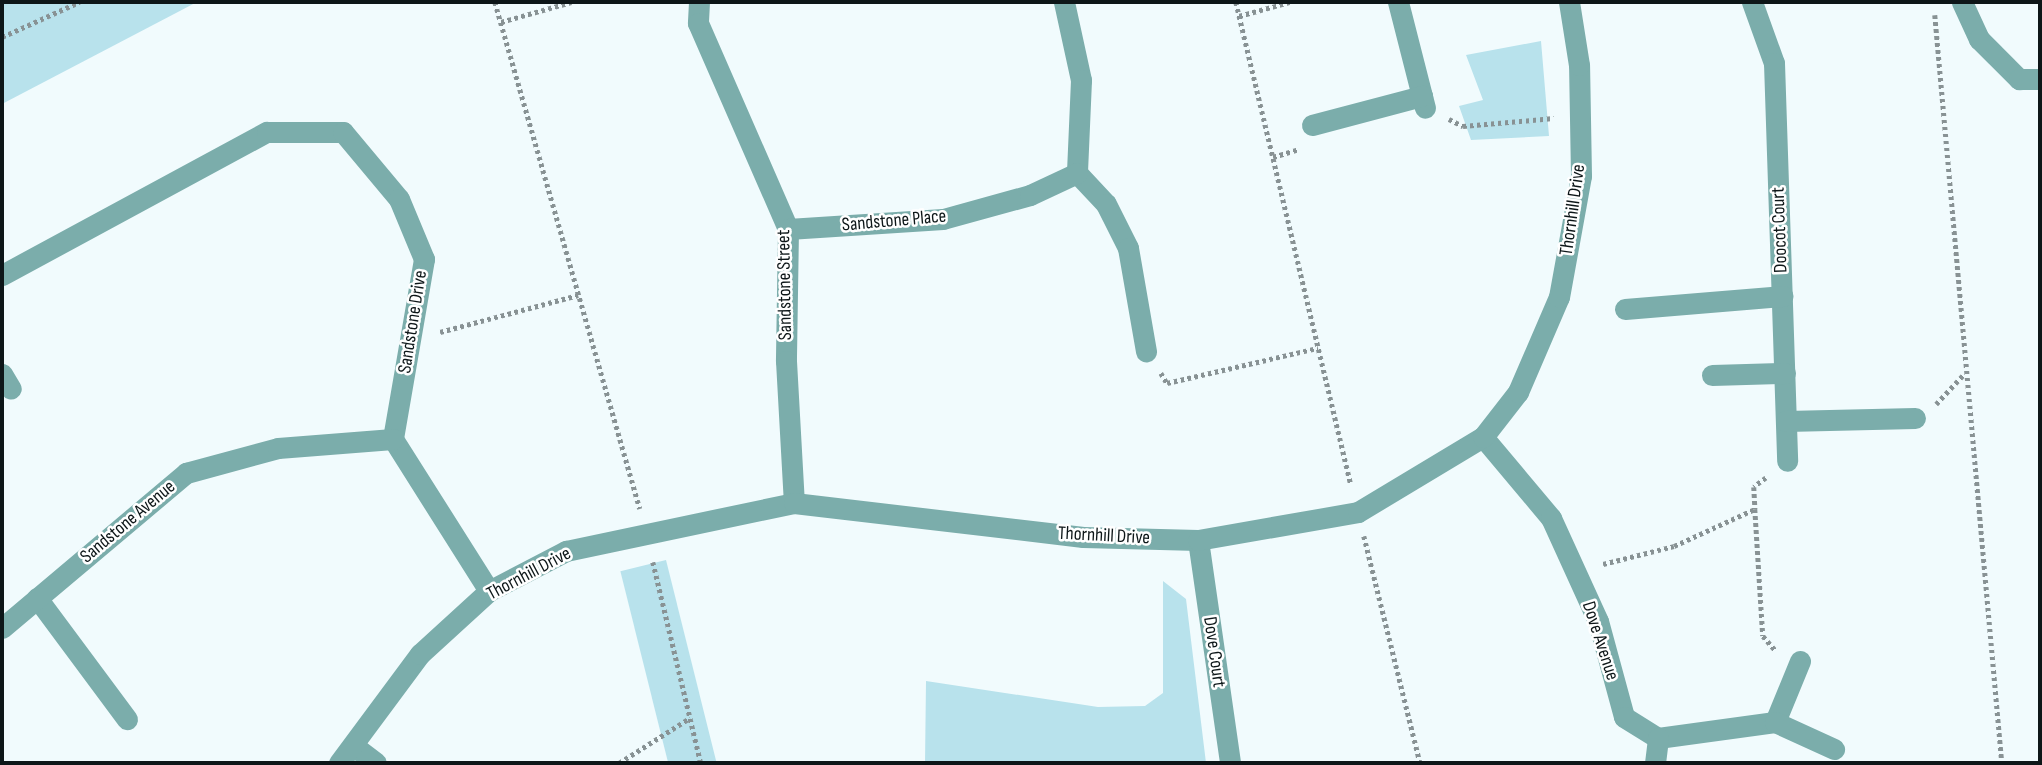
<!DOCTYPE html>
<style>
body{margin:0}
#map{position:relative;width:2042px;height:765px;overflow:hidden;background:#f1fbfd;font-family:"Sofia Sans Condensed",sans-serif}
div>[style]{position:absolute}
.green>*{inset:0;background:#b8e2ec;transform-origin:0 0}
.path>*{height:4.5px;margin-top:-2.25px;transform-origin:0;background:repeating-linear-gradient(90deg,#889294 0 3.5px,transparent 0 7px)}
.minor>*{height:21px;margin:-10.5px;padding:0 10.5px;transform-origin:10.5px;border-radius:10.5px;background:#7badab}
span{translate:-50% -50%;white-space:nowrap;text-align:center;line-height:1.15;-webkit-text-stroke:5px #fff;paint-order:stroke}
.street-label{font-size:19px;color:#0d1618}
.frame{position:absolute;inset:0;border:4px solid #0d1618;pointer-events:none}
</style>
<div id="map">
<div class="green">
<div style="clip-path:polygon(2px 2px,197px 2px,2px 104px)"></div>
<div style="clip-path:polygon(1541px 41px,1549px 136px,1471px 140px,1459px 106px,1483px 100px,1466px 55px)"></div>
<div style="left:666px;top:560px;width:209px;height:47px;rotate:76deg"></div>
<div style="clip-path:polygon(1163px 581px,1186px 599px,1206px 763px,925px 763px,926px 681px,1098px 707px,1145px 706px,1163px 693px)"></div>
</div>
<div class="path">
<div style="left:495px;top:2px;width:527px;rotate:74.04deg"></div>
<div style="left:1236px;top:2px;width:496px;rotate:76.6deg"></div>
<div style="left:1935px;top:15px;width:751px;rotate:84.88deg"></div>
<div style="left:1239px;top:16px;width:53px;rotate:-15.4deg"></div>
<div style="left:501px;top:22px;width:73px;rotate:-15.9deg"></div>
<div style="left:2px;top:37px;width:85px;rotate:-24.4deg"></div>
<div style="left:1449px;top:119px;width:16px;rotate:27deg"></div>
<div style="left:1463px;top:126px;width:91px;rotate:-5deg"></div>
<div style="left:1273px;top:157px;width:27px;rotate:-17deg"></div>
<div style="left:440px;top:332px;width:143px;rotate:-15deg"></div>
<div style="left:1161px;top:373px;width:12px;rotate:59deg"></div>
<div style="left:1167px;top:383px;width:155px;rotate:-13.1deg"></div>
<div style="left:1936px;top:404px;width:41px;rotate:-47deg"></div>
<div style="left:1766px;top:478px;width:15px;rotate:143deg"></div>
<div style="left:1754px;top:487px;width:22px;rotate:87deg"></div>
<div style="left:1755px;top:509px;width:127px;rotate:86.4deg"></div>
<div style="left:1763px;top:636px;width:20px;rotate:49deg"></div>
<div style="left:1364px;top:536px;width:234px;rotate:76.1deg"></div>
<div style="left:653px;top:562px;width:207px;rotate:76.6deg"></div>
<div style="left:1603px;top:564px;width:73px;rotate:-14.2deg"></div>
<div style="left:1674px;top:546px;width:89px;rotate:-24.6deg"></div>
<div style="left:619px;top:763px;width:84px;rotate:-32.4deg"></div>
</div>
<div class="minor">
<div style="left:699px;top:2px;width:21px;rotate:93deg"></div>
<div style="left:698px;top:23px;width:225px;rotate:66.4deg"></div>
<div style="left:788px;top:229px;width:132px;rotate:90.9deg"></div>
<div style="left:786px;top:361px;width:142px;rotate:86.8deg"></div>
<div style="left:1064px;top:2px;width:80px;rotate:77.7deg"></div>
<div style="left:1081px;top:80px;width:93px;rotate:92.5deg"></div>
<div style="left:1077px;top:173px;width:42px;rotate:46.9deg"></div>
<div style="left:1106px;top:204px;width:49px;rotate:63.4deg"></div>
<div style="left:1128px;top:248px;width:105px;rotate:80.1deg"></div>
<div style="left:1398px;top:2px;width:109px;rotate:75.7deg"></div>
<div style="left:1752px;top:2px;width:65px;rotate:70.2deg"></div>
<div style="left:1774px;top:63px;width:398px;rotate:88.1deg"></div>
<div style="left:1962px;top:2px;width:41px;rotate:65.3deg"></div>
<div style="left:1979px;top:39px;width:57px;rotate:45deg"></div>
<div style="left:2019px;top:79px;width:21px"></div>
<div style="left:1312px;top:125px;width:114px;rotate:-14.8deg"></div>
<div style="left:788px;top:229px;width:155px;rotate:-3.7deg"></div>
<div style="left:943px;top:219px;width:90px;rotate:-15.4deg"></div>
<div style="left:1030px;top:195px;width:52px;rotate:-25.1deg"></div>
<div style="left:2px;top:275px;width:301px;rotate:-28.4deg"></div>
<div style="left:267px;top:132px;width:76px"></div>
<div style="left:343px;top:132px;width:87px;rotate:50.1deg"></div>
<div style="left:399px;top:199px;width:65px;rotate:67.4deg"></div>
<div style="left:424px;top:259px;width:183px;rotate:99.8deg"></div>
<div style="left:393px;top:439px;width:180px;rotate:57.7deg"></div>
<div style="left:1625px;top:309px;width:158px;rotate:-4.7deg"></div>
<div style="left:2px;top:374px;width:17px;rotate:59deg"></div>
<div style="left:1712px;top:375px;width:73px;rotate:-1.6deg"></div>
<div style="left:1786px;top:421px;width:129px;rotate:-1.3deg"></div>
<div style="left:1483px;top:437px;width:106px;rotate:50deg"></div>
<div style="left:1551px;top:518px;width:113px;rotate:65.5deg"></div>
<div style="left:1598px;top:621px;width:99px;rotate:74.8deg"></div>
<div style="left:1624px;top:717px;width:40px;rotate:32deg"></div>
<div style="left:1658px;top:738px;width:118px;rotate:-7.8deg"></div>
<div style="left:1198px;top:540px;width:225px;rotate:81.8deg"></div>
<div style="left:37px;top:598px;width:151px;rotate:53.4deg"></div>
<div style="left:2px;top:628px;width:241px;rotate:-40.1deg"></div>
<div style="left:186px;top:473px;width:95px;rotate:-15.2deg"></div>
<div style="left:278px;top:448px;width:115px;rotate:-4.5deg"></div>
<div style="left:1800px;top:661px;width:66px;rotate:112.3deg"></div>
<div style="left:1775px;top:722px;width:65px;rotate:24.6deg"></div>
<div style="left:355px;top:747px;width:26px;rotate:37deg"></div>
<div style="left:339px;top:763px;width:136px;rotate:-53.4deg"></div>
<div style="left:420px;top:654px;width:93px;rotate:-42.4deg"></div>
<div style="left:489px;top:591px;width:87px;rotate:-27.5deg"></div>
<div style="left:566px;top:551px;width:233px;rotate:-11.9deg"></div>
<div style="left:794px;top:503px;width:291px;rotate:6.7deg"></div>
<div style="left:1083px;top:537px;width:115px;rotate:1.5deg"></div>
<div style="left:1198px;top:540px;width:162px;rotate:-9.9deg"></div>
<div style="left:1358px;top:512px;width:146px;rotate:-31deg"></div>
<div style="left:1483px;top:437px;width:57px;rotate:-52.1deg"></div>
<div style="left:1518px;top:392px;width:103px;rotate:-66.7deg"></div>
<div style="left:1559px;top:297px;width:123px;rotate:-79.7deg"></div>
<div style="left:1581px;top:176px;width:111px;rotate:-91deg"></div>
<div style="left:1579px;top:65px;width:64px;rotate:-99deg"></div>
<div style="left:1655px;top:763px;width:25px;rotate:-83deg"></div>
</div>
<div class="street-label">
<span style="left:1573px;top:210px;rotate:-82deg">Thornhill Drive</span>
<span style="left:894px;top:221px;rotate:-5deg">Sandstone Place</span>
<span style="left:1780px;top:230px;rotate:-92deg">Doocot Court</span>
<span style="left:785px;top:285px;rotate:-91deg">Sandstone Street</span>
<span style="left:413px;top:322px;rotate:-81deg">Sandstone Drive</span>
<span style="left:128px;top:522px;rotate:-40deg">Sandstone Avenue</span>
<span style="left:1104px;top:536px;rotate:3deg">Thornhill Drive</span>
<span style="left:529px;top:574px;rotate:-28deg">Thornhill Drive</span>
<span style="left:1600px;top:641px;rotate:72deg">Dove Avenue</span>
<span style="left:1214px;top:652px;rotate:82deg">Dove Court</span>
</div>
<div class="frame"></div>
</div>
